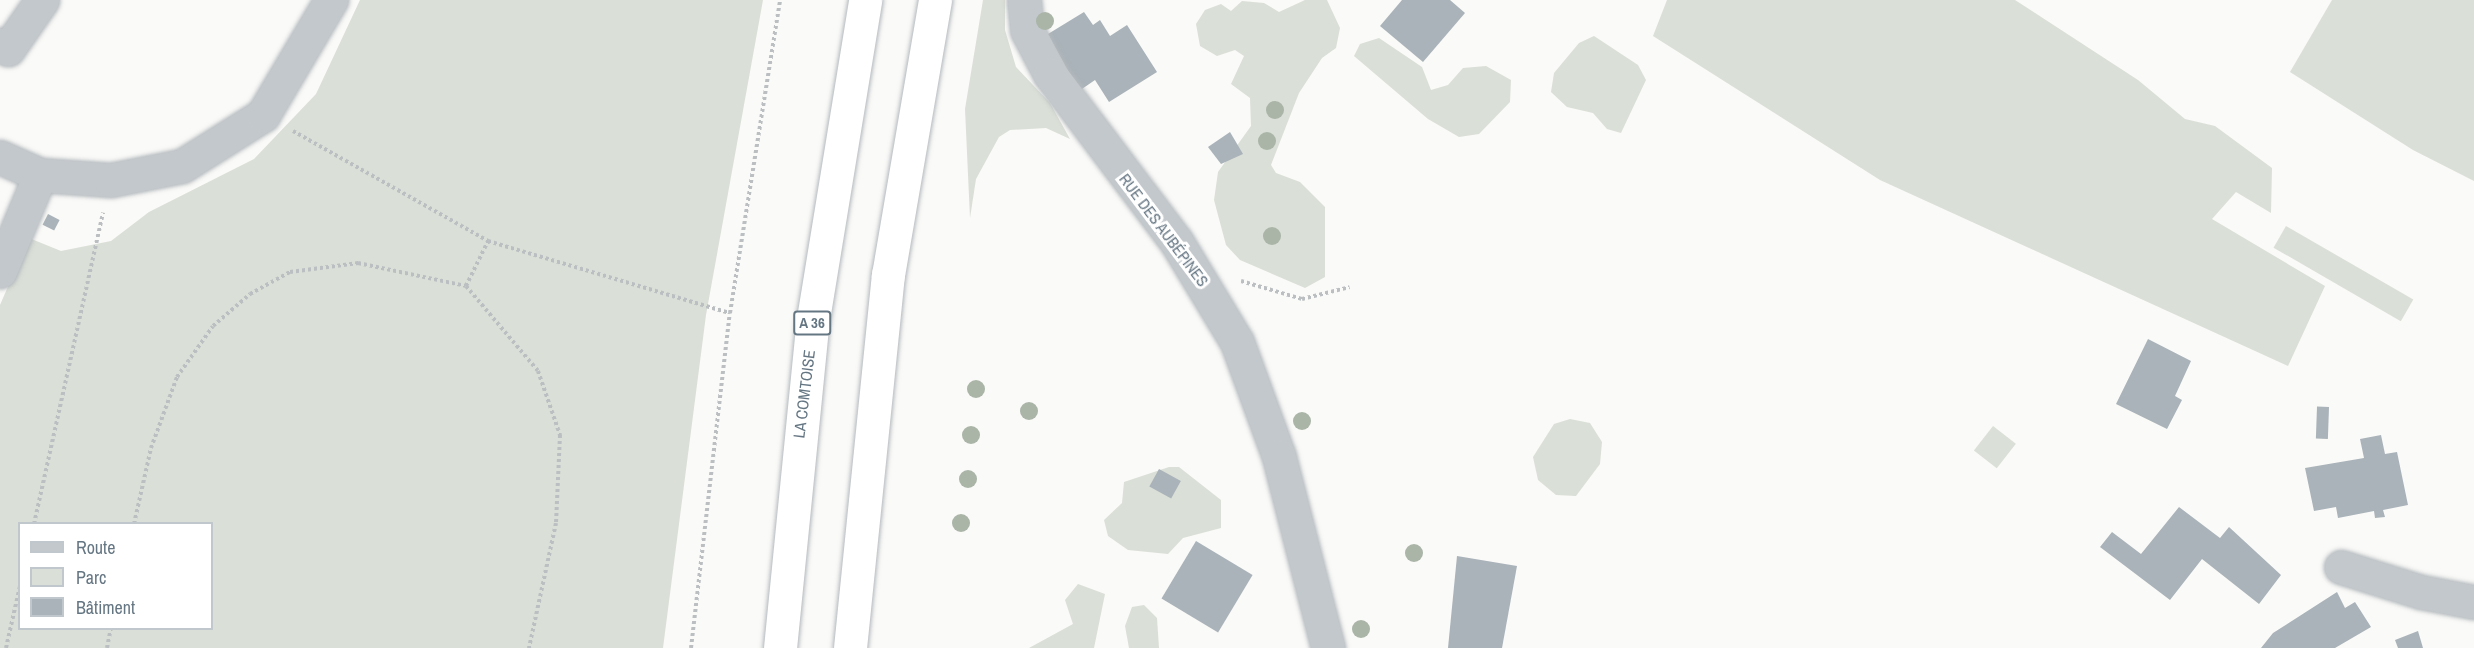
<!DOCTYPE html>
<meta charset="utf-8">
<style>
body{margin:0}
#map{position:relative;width:2474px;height:648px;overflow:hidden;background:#fafaf8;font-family:"Archivo Narrow",sans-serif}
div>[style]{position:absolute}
.green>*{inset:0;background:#dadfd7;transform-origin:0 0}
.building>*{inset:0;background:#aab3b9;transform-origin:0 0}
.path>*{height:4px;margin-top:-2px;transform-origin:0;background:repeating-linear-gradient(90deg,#bbbfc2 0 3px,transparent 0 6px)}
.roads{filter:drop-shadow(0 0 2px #b4b9bd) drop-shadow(0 0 2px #b4b9bd)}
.minor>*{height:33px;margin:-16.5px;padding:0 16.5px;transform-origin:16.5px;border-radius:16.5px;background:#c3c8cc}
.highway>*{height:33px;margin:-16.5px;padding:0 16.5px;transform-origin:16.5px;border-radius:16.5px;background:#fff}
.trees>*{width:18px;height:18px;margin:-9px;border-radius:50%;background:#aab4a7}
span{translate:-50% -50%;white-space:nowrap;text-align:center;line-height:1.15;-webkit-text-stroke:6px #fff;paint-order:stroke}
.shield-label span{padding:2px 4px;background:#fff;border:2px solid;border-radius:4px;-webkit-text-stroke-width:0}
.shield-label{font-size:15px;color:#657683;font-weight:700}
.street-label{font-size:16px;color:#657683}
.legend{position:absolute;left:18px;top:522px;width:195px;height:108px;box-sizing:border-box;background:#fff;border:2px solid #c1c8cd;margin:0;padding:8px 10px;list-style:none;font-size:18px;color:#657683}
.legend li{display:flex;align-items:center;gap:12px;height:30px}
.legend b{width:30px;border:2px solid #c1c8cd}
</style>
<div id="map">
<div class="green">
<div style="clip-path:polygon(evenodd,360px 0,763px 0,706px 315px,663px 648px,0 648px,0 305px,29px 238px,61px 251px,111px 241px,149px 212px,254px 159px,316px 94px,360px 0,20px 524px,212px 524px,212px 628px,20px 628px,20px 524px)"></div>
<div style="clip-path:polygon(983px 0,1005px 0,1005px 30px,1016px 67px,1050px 103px,1070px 139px,1046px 128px,1010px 130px,999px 137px,976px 179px,970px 218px,965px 109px)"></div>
<div style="clip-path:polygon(1305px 0,1327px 0,1340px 28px,1336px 48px,1322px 58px,1299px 93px,1271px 165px,1276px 173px,1300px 182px,1325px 207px,1325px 277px,1305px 288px,1240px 260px,1226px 245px,1214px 200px,1218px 172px,1251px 126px,1250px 98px,1231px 84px,1244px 56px,1235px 50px,1217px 56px,1200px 46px,1196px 24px,1205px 10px,1221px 4px,1231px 11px,1242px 1px,1264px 3px,1279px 12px)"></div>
<div style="clip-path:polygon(1667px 0,2015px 0,2138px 80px,2185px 119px,2215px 126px,2272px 168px,2271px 213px,2236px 192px,2212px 219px,2325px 286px,2288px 366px,1880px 180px,1653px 36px)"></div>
<div style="clip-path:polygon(2332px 0,2474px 0,2474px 181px,2413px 150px,2290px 72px)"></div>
<div style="clip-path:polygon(1594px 36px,1638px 65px,1646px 80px,1621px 133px,1607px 129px,1593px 113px,1567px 107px,1551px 92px,1554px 73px,1579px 43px)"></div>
<div style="clip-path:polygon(1379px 38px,1422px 67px,1431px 90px,1448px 85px,1463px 68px,1486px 66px,1511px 80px,1510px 102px,1479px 134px,1459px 137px,1428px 119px,1354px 56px,1360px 44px)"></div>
<div style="left:2286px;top:226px;width:147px;height:25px;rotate:30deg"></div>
<div style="clip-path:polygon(1570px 419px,1590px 423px,1602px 442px,1600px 464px,1576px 496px,1556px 495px,1538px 480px,1533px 457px,1554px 424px)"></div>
<div style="left:1993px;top:426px;width:29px;height:31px;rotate:38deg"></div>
<div style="clip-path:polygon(1169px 467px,1179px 467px,1221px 500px,1221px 528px,1183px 538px,1168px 554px,1128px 550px,1108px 536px,1104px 520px,1122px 503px,1124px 482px)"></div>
<div style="clip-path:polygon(1078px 584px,1105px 594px,1094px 648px,1029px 648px,1073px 624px,1065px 600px)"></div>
<div style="clip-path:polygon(1144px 605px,1157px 618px,1159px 648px,1129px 648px,1125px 626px,1132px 607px)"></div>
</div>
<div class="building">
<div style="clip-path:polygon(1402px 0,1450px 0,1465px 13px,1423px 62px,1380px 26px)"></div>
<div style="clip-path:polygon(1084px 12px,1093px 25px,1100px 20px,1110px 36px,1127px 25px,1157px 72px,1109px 102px,1095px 80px,1079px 91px,1048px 34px)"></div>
<div style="clip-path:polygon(1230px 132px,1243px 154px,1221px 164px,1208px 147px)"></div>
<div style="left:48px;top:214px;width:13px;height:12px;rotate:27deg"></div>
<div style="clip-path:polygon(2148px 339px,2191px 361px,2175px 396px,2182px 400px,2167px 429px,2116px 404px)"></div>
<div style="left:2329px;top:407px;width:32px;height:12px;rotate:92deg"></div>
<div style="clip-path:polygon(2381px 435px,2385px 454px,2397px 452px,2408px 505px,2383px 510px,2385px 517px,2375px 518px,2374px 511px,2338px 518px,2336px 507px,2314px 511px,2305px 468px,2364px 458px,2360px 439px)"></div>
<div style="left:1159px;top:469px;width:25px;height:20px;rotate:29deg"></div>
<div style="clip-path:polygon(2179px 507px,2220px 538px,2229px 527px,2281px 575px,2259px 604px,2202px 559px,2170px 600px,2100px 547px,2112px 532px,2141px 554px)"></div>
<div style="left:1196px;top:541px;width:66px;height:67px;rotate:31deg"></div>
<div style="clip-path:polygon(1457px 556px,1517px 566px,1502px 648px,1448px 648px)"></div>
<div style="clip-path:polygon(2337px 592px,2345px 608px,2355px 602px,2371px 627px,2335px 648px,2261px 648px,2273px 633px)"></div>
<div style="clip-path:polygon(2418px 631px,2423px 648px,2398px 648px,2395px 640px)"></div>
</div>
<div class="path">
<div style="left:293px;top:131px;width:224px;rotate:29.4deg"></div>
<div style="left:488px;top:241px;width:252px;rotate:16.6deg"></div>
<div style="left:1241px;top:281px;width:64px;rotate:16.4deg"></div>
<div style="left:1302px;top:299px;width:49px;rotate:-14deg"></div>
<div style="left:466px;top:286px;width:50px;rotate:-63.9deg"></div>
<div style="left:34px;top:524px;width:319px;rotate:-77.5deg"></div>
<div style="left:134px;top:524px;width:78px;rotate:-77.4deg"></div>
<div style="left:151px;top:448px;width:76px;rotate:-69.9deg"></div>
<div style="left:177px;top:377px;width:62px;rotate:-54.8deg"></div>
<div style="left:213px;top:326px;width:49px;rotate:-40.9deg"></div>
<div style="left:250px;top:294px;width:46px;rotate:-28.8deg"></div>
<div style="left:290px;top:272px;width:69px;rotate:-7.5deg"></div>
<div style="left:358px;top:263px;width:110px;rotate:12deg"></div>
<div style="left:466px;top:286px;width:111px;rotate:49.7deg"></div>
<div style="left:538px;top:371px;width:68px;rotate:71deg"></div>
<div style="left:560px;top:435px;width:88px;rotate:92.6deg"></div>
<div style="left:556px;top:523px;width:128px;rotate:102.2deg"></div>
<div style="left:6px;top:648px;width:64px;rotate:-77.3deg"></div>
<div style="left:107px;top:648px;width:20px;rotate:-79deg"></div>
<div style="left:691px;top:648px;width:337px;rotate:-83.4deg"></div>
<div style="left:730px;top:313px;width:317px;rotate:-80.9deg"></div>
</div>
<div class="roads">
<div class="minor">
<div style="left:1024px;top:0;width:30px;rotate:84deg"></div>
<div style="left:1027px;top:30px;width:50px;rotate:62.4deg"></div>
<div style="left:1050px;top:74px;width:209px;rotate:53deg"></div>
<div style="left:1176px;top:241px;width:118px;rotate:58.9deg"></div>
<div style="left:1237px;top:342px;width:122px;rotate:69.9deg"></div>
<div style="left:1279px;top:457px;width:197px;rotate:75.6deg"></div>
<div style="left:0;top:45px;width:9px;rotate:27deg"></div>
<div style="left:8px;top:49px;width:60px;rotate:-55.2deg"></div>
<div style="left:0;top:157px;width:44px;rotate:24.2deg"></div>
<div style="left:40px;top:175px;width:71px;rotate:4deg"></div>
<div style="left:111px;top:180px;width:72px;rotate:-11.2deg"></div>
<div style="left:182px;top:166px;width:96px;rotate:-32.2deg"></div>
<div style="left:263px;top:115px;width:134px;rotate:-59.4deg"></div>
<div style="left:0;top:271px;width:104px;rotate:-67.4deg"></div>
<div style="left:2341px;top:567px;width:84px;rotate:17.4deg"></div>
<div style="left:2421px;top:592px;width:54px;rotate:10.7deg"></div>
</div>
<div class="highway">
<div style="left:780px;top:648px;width:331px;rotate:-84.3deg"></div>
<div style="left:813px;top:319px;width:323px;rotate:-80.7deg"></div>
<div style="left:850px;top:648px;width:375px;rotate:-84.2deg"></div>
<div style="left:888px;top:275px;width:279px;rotate:-80.3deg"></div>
</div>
</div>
<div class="trees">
<div style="left:1045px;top:21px"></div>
<div style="left:1275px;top:110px"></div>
<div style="left:1267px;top:141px"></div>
<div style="left:1272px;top:236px"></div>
<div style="left:976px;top:389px"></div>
<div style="left:1029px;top:411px"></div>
<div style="left:1302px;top:421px"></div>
<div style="left:971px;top:435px"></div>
<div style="left:968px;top:479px"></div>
<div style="left:961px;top:523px"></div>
<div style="left:1414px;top:553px"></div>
<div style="left:1361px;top:629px"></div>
</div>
<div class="shield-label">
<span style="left:812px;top:323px">A 36</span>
</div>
<div class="street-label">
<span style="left:1164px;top:230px;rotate:53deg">RUE DES AUBÉPINES</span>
<span style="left:804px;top:394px;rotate:-83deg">LA COMTOISE</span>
</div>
<ul class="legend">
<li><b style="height:8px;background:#c3c8cc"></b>Route</li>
<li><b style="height:16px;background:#dadfd7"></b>Parc</li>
<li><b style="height:16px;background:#aab3b9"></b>Bâtiment</li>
</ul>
</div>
